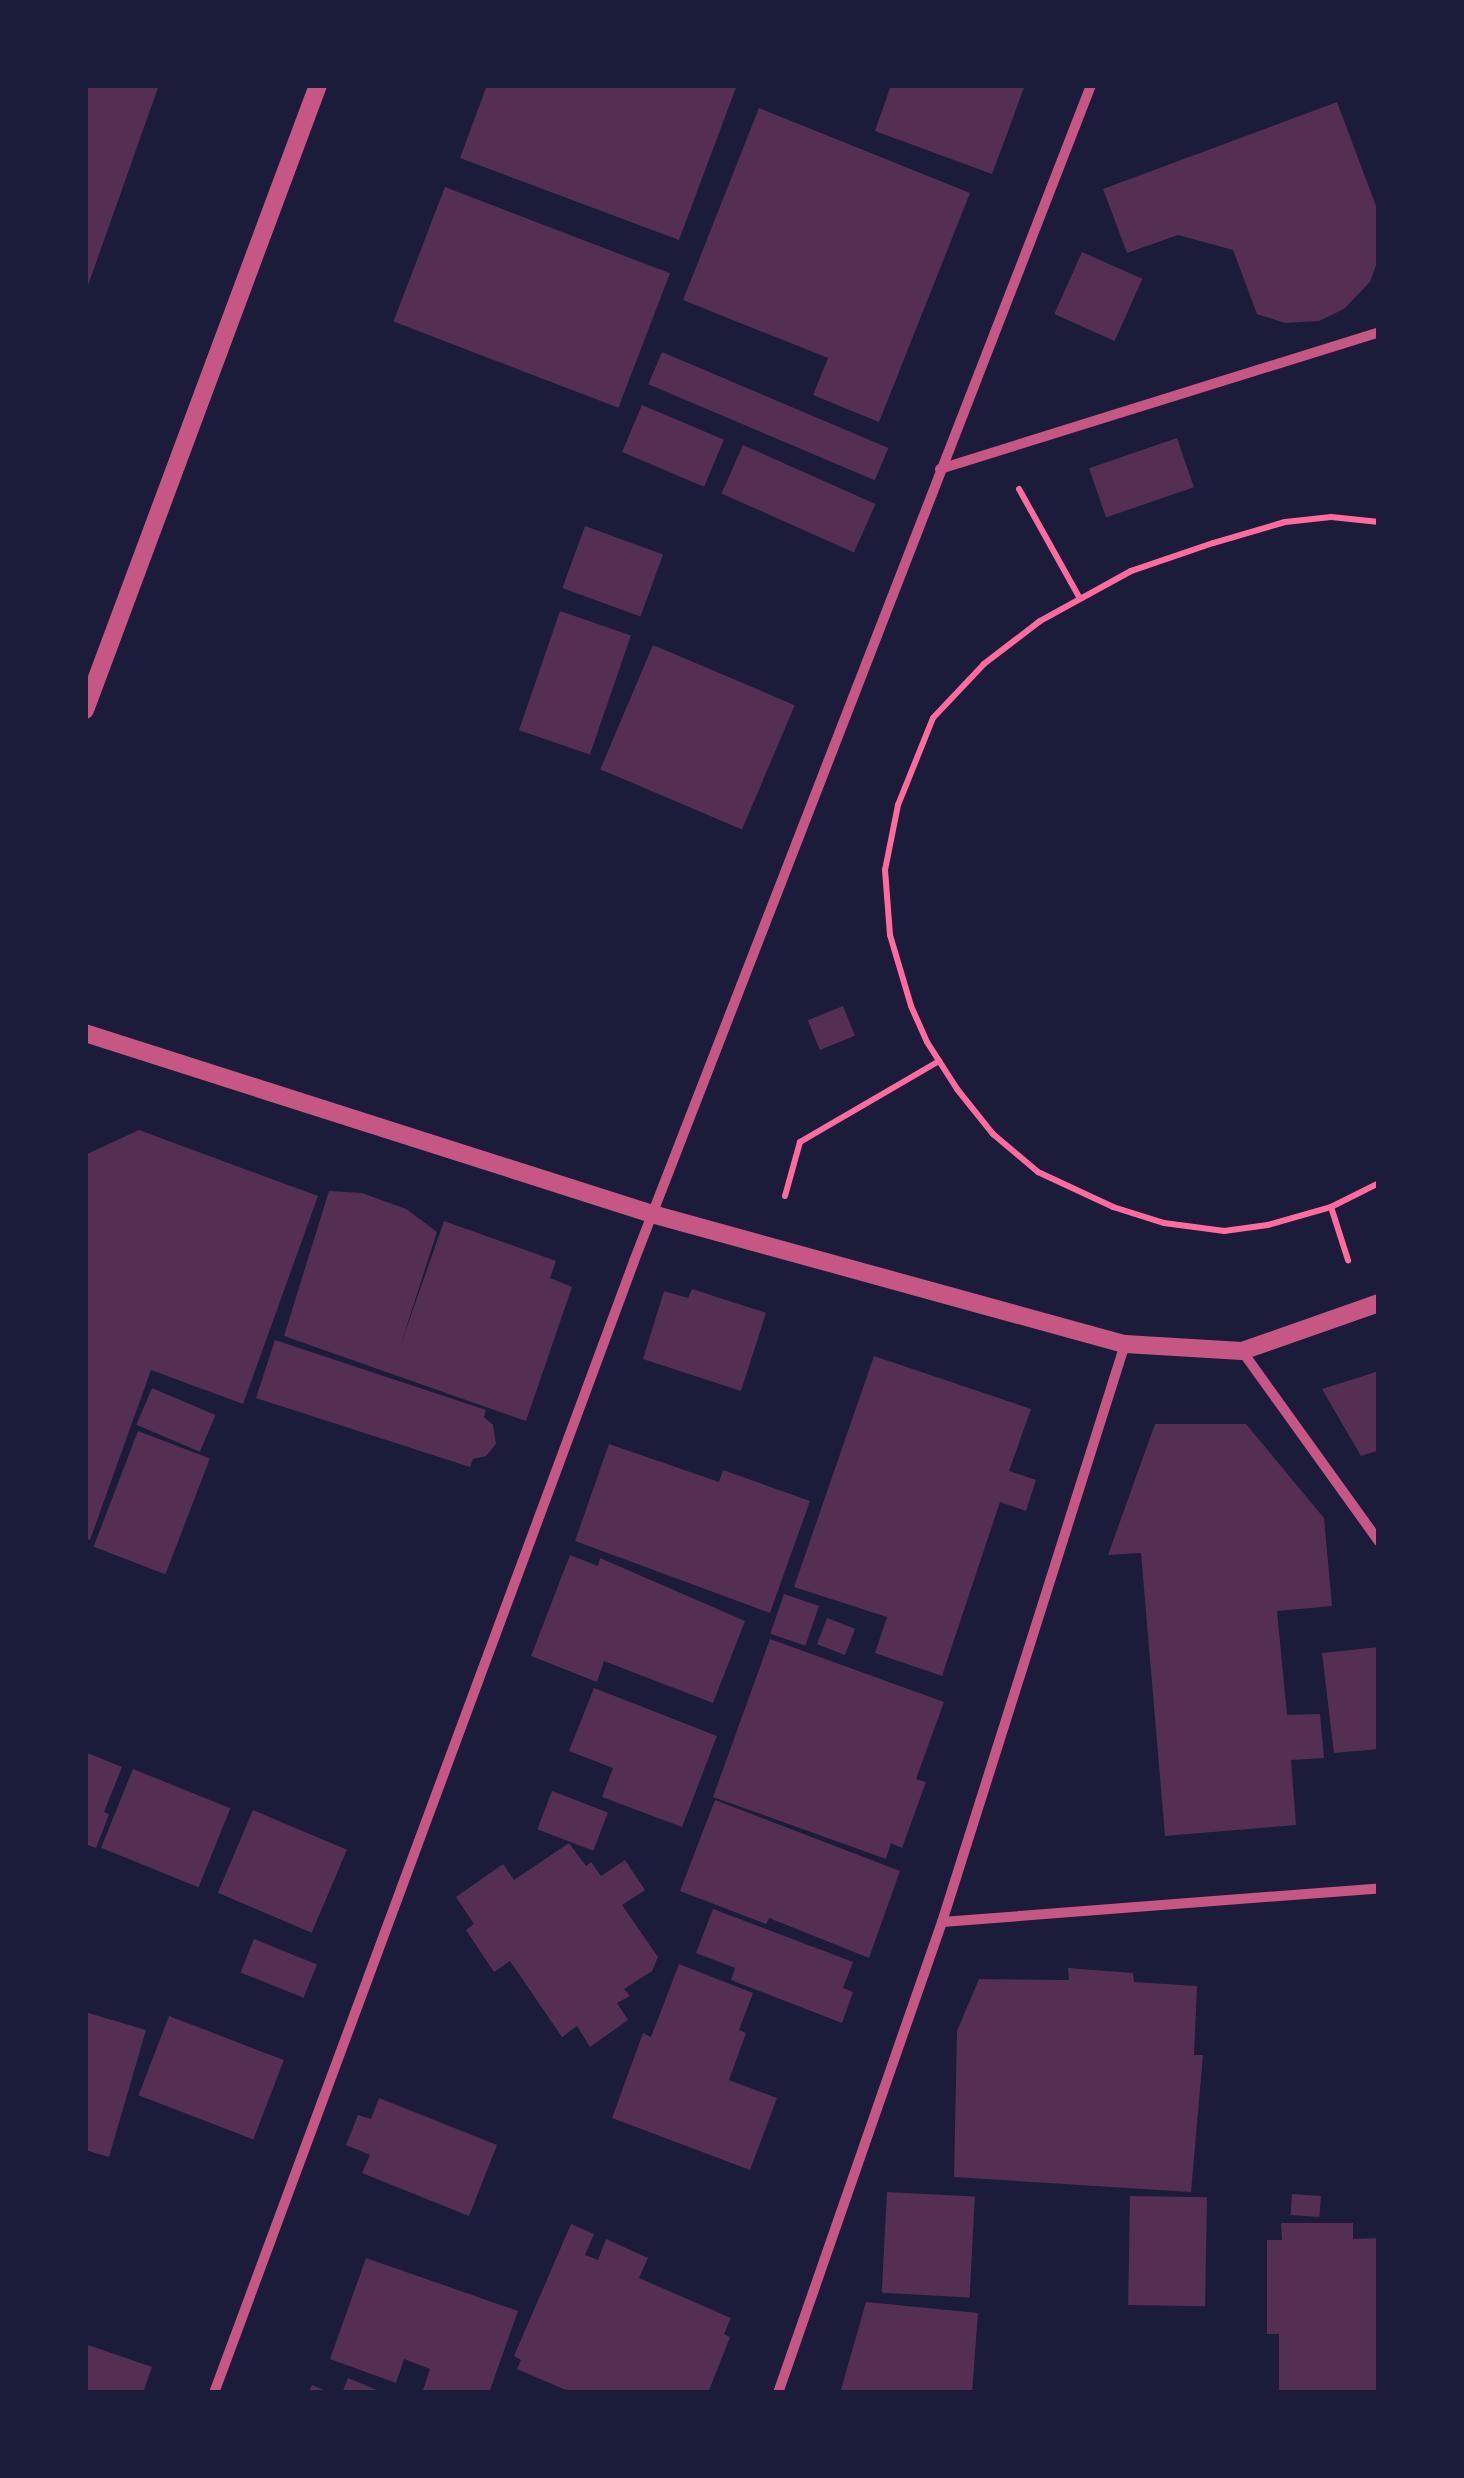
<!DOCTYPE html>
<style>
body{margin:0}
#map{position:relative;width:1464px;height:2478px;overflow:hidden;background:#1b1b3a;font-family:"IBM Plex Sans",sans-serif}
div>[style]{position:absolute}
.building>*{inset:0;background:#542f53;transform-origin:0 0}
.path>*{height:6px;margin:-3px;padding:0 3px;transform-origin:3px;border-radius:3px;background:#ff6b9d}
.minor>*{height:10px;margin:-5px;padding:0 5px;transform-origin:5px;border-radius:5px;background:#c65784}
.tertiary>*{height:18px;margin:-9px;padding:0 9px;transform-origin:9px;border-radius:9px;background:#c65784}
span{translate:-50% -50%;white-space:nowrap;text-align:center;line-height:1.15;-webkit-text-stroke:10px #1b1b3a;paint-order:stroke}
.frame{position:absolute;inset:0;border:88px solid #1b1b3a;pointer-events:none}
</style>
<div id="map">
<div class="building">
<div style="clip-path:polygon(85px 85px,159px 85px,86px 291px,85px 290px)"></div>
<div style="clip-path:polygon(487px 85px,737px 85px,679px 240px,460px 158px)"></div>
<div style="clip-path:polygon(891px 85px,1025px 85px,992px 174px,875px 131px)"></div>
<div style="clip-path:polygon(1337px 102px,1379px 214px,1379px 257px,1370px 282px,1344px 309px,1319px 321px,1285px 323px,1257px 314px,1233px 250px,1178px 235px,1127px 253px,1103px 189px)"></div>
<div style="clip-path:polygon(759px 108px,970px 193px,879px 422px,813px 395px,828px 358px,683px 300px)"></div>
<div style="left:445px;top:187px;width:241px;height:144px;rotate:21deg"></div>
<div style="left:1082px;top:252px;width:66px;height:68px;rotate:24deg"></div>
<div style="left:662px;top:352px;width:246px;height:35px;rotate:23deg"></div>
<div style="left:642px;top:405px;width:89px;height:51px;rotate:23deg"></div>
<div style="left:1177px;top:438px;width:52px;height:93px;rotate:71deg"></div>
<div style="left:743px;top:445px;width:145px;height:53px;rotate:24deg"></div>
<div style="left:585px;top:526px;width:83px;height:66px;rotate:20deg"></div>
<div style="left:560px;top:611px;width:75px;height:126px;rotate:19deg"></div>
<div style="left:653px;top:645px;width:154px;height:135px;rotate:23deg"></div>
<div style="left:843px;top:1006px;width:32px;height:38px;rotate:68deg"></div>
<div style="clip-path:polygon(139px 1130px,318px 1196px,243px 1404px,151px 1370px,90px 1540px,85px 1538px,85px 1155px)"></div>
<div style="clip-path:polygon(329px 1191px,362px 1193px,406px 1209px,437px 1232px,400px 1347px,444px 1221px,556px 1261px,550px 1278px,572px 1287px,526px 1421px,284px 1336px)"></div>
<div style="clip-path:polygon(692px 1289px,766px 1313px,741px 1391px,643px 1359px,664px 1291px,688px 1298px)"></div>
<div style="clip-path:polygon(275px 1340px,486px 1410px,484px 1417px,493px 1425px,496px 1444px,486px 1456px,473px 1459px,470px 1467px,256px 1398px)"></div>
<div style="clip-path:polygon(874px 1356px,1031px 1409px,1009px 1471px,1036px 1480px,1026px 1511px,1000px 1502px,942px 1676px,875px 1653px,887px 1617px,794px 1587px)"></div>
<div style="clip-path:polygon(1379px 1371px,1379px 1450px,1361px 1456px,1322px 1389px)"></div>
<div style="left:152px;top:1388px;width:69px;height:40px;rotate:23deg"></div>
<div style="clip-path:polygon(1155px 1424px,1246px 1424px,1324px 1518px,1332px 1606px,1277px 1611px,1287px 1715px,1320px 1714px,1324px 1758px,1291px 1760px,1296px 1825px,1165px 1836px,1141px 1553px,1108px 1555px)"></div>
<div style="left:138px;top:1431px;width:77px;height:124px;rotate:21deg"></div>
<div style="clip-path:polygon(609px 1444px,719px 1482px,723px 1470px,810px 1501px,770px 1613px,575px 1541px)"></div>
<div style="clip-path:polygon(570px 1555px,598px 1566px,600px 1558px,745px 1621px,713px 1703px,604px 1661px,597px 1682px,531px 1656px)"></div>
<div style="left:784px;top:1594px;width:37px;height:42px;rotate:19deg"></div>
<div style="left:827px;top:1618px;width:30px;height:28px;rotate:21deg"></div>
<div style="clip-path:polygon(770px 1639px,944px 1702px,916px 1779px,926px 1782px,902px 1848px,891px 1843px,886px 1859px,713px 1797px)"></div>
<div style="clip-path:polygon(1379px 1647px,1379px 1749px,1334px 1753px,1322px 1653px)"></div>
<div style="clip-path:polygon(594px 1688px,717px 1736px,682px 1827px,602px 1797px,613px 1768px,569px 1751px)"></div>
<div style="clip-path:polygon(85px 1752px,122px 1767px,104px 1812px,109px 1814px,96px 1848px,85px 1844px)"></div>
<div style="left:133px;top:1769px;width:105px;height:85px;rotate:22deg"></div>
<div style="left:552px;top:1791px;width:60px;height:41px;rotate:21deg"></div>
<div style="clip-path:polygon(715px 1800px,900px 1871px,869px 1958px,769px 1918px,766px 1924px,680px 1891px)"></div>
<div style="left:253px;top:1810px;width:102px;height:90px;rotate:23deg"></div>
<div style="clip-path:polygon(569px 1843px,586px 1866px,591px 1862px,601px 1876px,625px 1860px,645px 1890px,622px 1905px,658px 1957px,652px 1971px,624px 1989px,630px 1996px,617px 2003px,628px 2020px,590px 2047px,577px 2026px,562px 2037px,510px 1961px,494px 1972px,466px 1930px,474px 1924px,456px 1897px,503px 1864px,514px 1880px)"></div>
<div style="clip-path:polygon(713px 1909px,853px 1962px,843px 1988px,853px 1992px,842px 2023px,731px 1980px,735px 1968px,696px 1953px)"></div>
<div style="left:254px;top:1939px;width:68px;height:36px;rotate:22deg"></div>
<div style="clip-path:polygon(679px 1964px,753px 1993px,739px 2030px,746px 2033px,729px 2080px,777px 2098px,750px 2170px,612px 2118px,643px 2033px,651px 2037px)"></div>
<div style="clip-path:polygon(1068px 1968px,1133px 1973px,1134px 1982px,1197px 1986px,1194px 2055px,1203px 2055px,1191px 2192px,954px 2177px,957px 2031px,979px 1979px,1069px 1980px)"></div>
<div style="clip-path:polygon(85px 2012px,146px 2030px,109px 2157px,85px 2150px)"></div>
<div style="left:169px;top:2016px;width:123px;height:85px;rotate:21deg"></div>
<div style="clip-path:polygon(379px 2098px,497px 2145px,469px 2216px,362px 2173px,370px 2155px,346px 2145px,358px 2115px,371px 2119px)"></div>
<div style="left:887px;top:2192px;width:88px;height:101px;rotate:3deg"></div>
<div style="left:1292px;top:2194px;width:29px;height:21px;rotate:4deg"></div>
<div style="left:1130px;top:2196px;width:77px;height:109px;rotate:1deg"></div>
<div style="clip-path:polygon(1281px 2223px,1353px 2223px,1353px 2239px,1379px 2238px,1379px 2393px,1279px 2393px,1279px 2334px,1267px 2334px,1267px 2240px,1282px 2240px)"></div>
<div style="clip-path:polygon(571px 2224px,594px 2234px,585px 2255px,598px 2260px,606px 2239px,648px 2258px,639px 2278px,731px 2318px,724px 2334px,730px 2337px,708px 2393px,573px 2393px,517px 2369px,521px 2360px,514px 2356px)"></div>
<div style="clip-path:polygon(366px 2258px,518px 2311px,489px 2393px,422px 2393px,430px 2369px,404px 2359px,396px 2383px,330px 2359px)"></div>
<div style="clip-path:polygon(866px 2302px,978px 2313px,972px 2393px,840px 2393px)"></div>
<div style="clip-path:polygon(85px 2344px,152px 2367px,143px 2393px,85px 2393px)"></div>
<div style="clip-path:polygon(348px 2378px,384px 2393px,342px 2393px)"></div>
<div style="clip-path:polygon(312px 2385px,331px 2393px,308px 2393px)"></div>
</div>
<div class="path">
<div style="left:1019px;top:489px;width:124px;rotate:60.9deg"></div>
<div style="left:1379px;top:522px;width:48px;rotate:-174.1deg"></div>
<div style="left:1331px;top:517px;width:46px;rotate:173.8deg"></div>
<div style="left:1285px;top:522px;width:75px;rotate:163.7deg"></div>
<div style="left:1213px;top:543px;width:87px;rotate:161.1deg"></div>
<div style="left:1131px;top:571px;width:104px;rotate:151.2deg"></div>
<div style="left:1040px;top:621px;width:71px;rotate:142.5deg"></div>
<div style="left:984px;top:664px;width:74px;rotate:133.4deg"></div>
<div style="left:933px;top:718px;width:94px;rotate:111.9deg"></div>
<div style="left:898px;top:805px;width:66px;rotate:101.3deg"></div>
<div style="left:885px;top:870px;width:65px;rotate:85.6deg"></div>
<div style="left:890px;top:935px;width:74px;rotate:73.5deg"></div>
<div style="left:911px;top:1006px;width:39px;rotate:66deg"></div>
<div style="left:927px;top:1042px;width:56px;rotate:57.4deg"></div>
<div style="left:957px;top:1089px;width:58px;rotate:51.3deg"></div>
<div style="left:993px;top:1134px;width:59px;rotate:40.2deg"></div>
<div style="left:1038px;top:1172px;width:83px;rotate:25deg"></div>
<div style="left:1113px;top:1207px;width:53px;rotate:17.4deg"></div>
<div style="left:1164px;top:1223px;width:61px;rotate:7.6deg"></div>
<div style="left:1224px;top:1231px;width:44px;rotate:-7.8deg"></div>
<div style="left:1268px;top:1225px;width:66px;rotate:-15.9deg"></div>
<div style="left:1331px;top:1207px;width:54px;rotate:-26.6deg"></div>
<div style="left:785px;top:1196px;width:56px;rotate:-74.5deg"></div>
<div style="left:800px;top:1142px;width:161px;rotate:-30.2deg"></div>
<div style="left:1331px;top:1207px;width:56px;rotate:72.2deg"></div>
</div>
<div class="minor">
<div style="left:940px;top:469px;width:460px;rotate:-17.3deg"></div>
<div style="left:1242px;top:1351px;width:235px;rotate:54.3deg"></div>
<div style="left:942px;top:1922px;width:438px;rotate:-4.4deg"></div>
<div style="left:214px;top:2393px;width:1207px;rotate:-69.64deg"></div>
<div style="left:634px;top:1261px;width:1262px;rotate:-68.76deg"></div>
<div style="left:778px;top:2393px;width:499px;rotate:-70.8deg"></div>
<div style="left:942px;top:1922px;width:606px;rotate:-72.43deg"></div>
</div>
<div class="tertiary">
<div style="left:85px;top:710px;width:667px;rotate:-69.55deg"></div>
<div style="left:85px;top:1033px;width:595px;rotate:17.7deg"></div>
<div style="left:652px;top:1214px;width:491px;rotate:15.4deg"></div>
<div style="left:1125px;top:1344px;width:117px;rotate:3.4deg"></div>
<div style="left:1242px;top:1351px;width:145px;rotate:-19.3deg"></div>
</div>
<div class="frame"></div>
</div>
